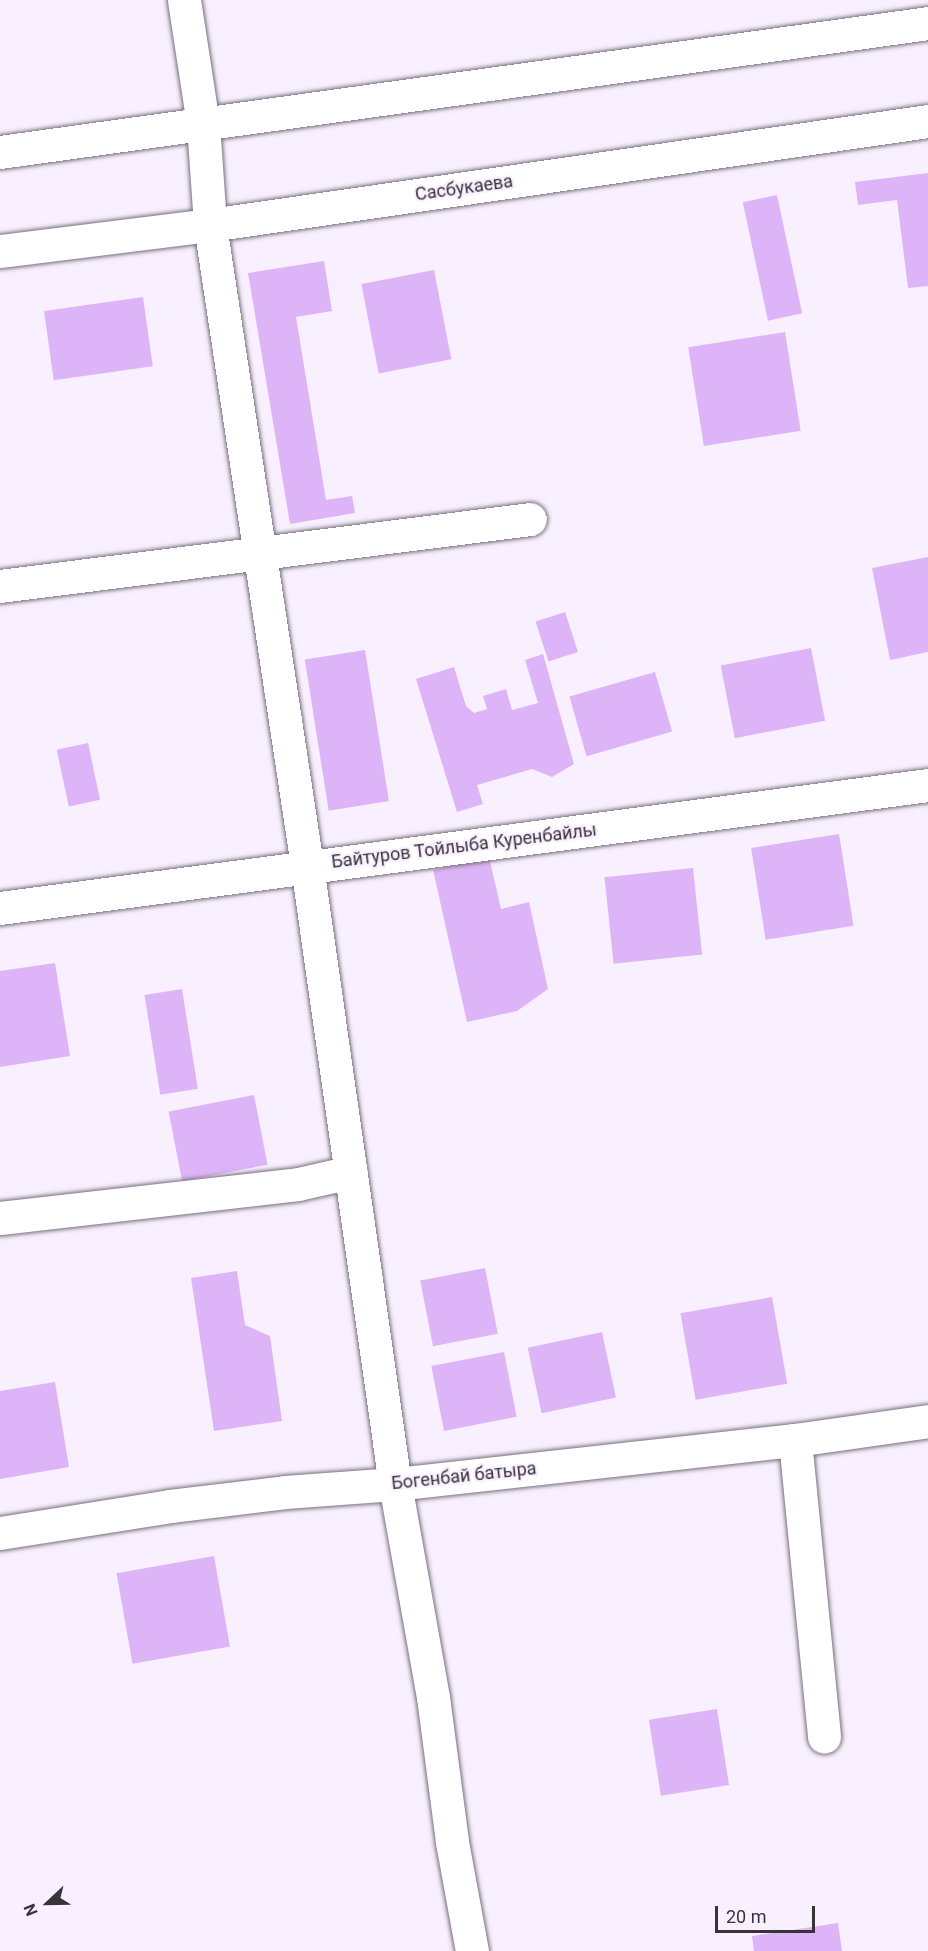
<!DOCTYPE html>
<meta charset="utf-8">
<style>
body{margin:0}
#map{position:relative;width:928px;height:1951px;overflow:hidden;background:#f9f0ff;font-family:Roboto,sans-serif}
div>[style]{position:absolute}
.building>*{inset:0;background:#deb4f8;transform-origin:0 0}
.roads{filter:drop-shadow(0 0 2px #78707d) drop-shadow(0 0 2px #78707d)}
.minor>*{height:33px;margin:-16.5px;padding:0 16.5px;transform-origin:16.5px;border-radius:16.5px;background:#fff}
span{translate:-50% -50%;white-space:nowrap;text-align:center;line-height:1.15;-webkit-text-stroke:4.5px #f9f0ff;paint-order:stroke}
.street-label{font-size:18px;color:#373339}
.north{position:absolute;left:18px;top:1873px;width:60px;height:60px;-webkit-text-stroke:4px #f9f0ff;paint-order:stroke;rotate:248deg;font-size:16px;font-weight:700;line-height:24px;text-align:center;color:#373339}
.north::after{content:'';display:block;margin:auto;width:21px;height:27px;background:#373339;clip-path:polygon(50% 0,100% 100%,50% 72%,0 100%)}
.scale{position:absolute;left:715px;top:1906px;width:100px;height:27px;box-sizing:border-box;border:3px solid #373339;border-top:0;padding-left:8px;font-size:18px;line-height:21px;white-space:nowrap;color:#373339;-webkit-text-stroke:4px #f9f0ff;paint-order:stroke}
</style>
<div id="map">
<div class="building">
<div style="clip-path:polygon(928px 173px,928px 286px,908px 288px,897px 200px,858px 205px,855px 182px)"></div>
<div style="left:777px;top:195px;width:121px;height:35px;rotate:78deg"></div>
<div style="clip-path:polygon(324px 261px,332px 311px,296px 317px,326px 500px,352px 496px,355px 513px,290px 524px,248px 273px)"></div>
<div style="left:434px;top:270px;width:91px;height:74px;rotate:79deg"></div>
<div style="left:143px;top:297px;width:70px;height:100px;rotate:82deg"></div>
<div style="left:785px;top:332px;width:100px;height:98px;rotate:81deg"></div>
<div style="clip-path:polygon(928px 557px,928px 652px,890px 660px,872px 568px)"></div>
<div style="left:565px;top:612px;width:42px;height:31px;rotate:72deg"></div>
<div style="left:811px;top:648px;width:74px;height:92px;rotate:79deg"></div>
<div style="left:365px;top:650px;width:153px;height:61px;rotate:81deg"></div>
<div style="clip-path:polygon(543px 654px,574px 764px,552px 777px,532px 769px,477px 785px,483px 804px,457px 812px,416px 679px,454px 667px,466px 706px,474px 713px,487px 709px,483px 696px,506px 689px,512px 710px,538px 703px,525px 660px)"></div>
<div style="left:655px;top:672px;width:62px;height:89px;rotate:74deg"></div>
<div style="left:88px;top:743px;width:58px;height:32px;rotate:78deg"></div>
<div style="left:839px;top:834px;width:93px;height:89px;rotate:81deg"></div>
<div style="clip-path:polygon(489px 857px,501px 909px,529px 902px,548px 989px,517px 1011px,467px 1022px,433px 870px)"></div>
<div style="left:693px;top:868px;width:87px;height:89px;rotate:84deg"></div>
<div style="clip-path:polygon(55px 963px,70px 1056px,0 1067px,0 971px)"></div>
<div style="left:182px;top:989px;width:101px;height:38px;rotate:81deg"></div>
<div style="left:254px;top:1095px;width:71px;height:87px;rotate:79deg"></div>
<div style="left:485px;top:1268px;width:67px;height:66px;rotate:79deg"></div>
<div style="clip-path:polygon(237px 1271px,245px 1325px,270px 1336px,282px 1421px,214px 1431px,191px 1278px)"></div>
<div style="left:772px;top:1297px;width:88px;height:93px;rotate:80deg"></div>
<div style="left:602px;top:1332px;width:67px;height:76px;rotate:78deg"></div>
<div style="left:504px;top:1352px;width:66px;height:74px;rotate:79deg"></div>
<div style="clip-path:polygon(55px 1382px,69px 1467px,0 1479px,0 1391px)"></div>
<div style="left:214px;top:1556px;width:92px;height:99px;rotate:80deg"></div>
<div style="left:717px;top:1709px;width:77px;height:69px;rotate:81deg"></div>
<div style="clip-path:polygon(838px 1923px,842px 1951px,754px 1951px,752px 1936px)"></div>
</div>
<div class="roads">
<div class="minor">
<div style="left:184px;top:0;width:125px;rotate:81.3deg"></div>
<div style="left:203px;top:124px;width:101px;rotate:86deg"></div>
<div style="left:210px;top:225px;width:648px;rotate:81.39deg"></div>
<div style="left:307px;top:866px;width:624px;rotate:81.9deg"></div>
<div style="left:395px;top:1484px;width:216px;rotate:79.9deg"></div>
<div style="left:433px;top:1697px;width:146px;rotate:82.5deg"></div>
<div style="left:452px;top:1842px;width:111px;rotate:79.6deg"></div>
<div style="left:0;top:152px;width:937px;rotate:-7.91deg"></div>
<div style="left:0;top:251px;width:212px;rotate:-7.1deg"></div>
<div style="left:210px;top:225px;width:725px;rotate:-8.24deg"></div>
<div style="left:0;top:586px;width:534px;rotate:-7.2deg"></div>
<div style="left:0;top:908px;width:936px;rotate:-7.55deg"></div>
<div style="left:0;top:1218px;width:300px;rotate:-6.5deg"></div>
<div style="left:298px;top:1184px;width:54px;rotate:-12.8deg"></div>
<div style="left:795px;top:1440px;width:298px;rotate:84.4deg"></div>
<div style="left:0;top:1533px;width:172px;rotate:-9deg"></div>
<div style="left:170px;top:1506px;width:116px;rotate:-6.9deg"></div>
<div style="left:285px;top:1492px;width:110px;rotate:-4.2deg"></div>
<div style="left:395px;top:1484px;width:402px;rotate:-6.3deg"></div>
<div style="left:795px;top:1440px;width:134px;rotate:-8.1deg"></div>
</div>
</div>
<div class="street-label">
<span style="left:464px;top:188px;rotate:-8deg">Сасбукаева</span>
<span style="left:464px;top:846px;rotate:-7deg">Байтуров Тойлыба Куренбайлы</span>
<span style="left:464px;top:1476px;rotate:-6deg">Богенбай батыра</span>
</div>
<div class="north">N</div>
<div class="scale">20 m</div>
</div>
